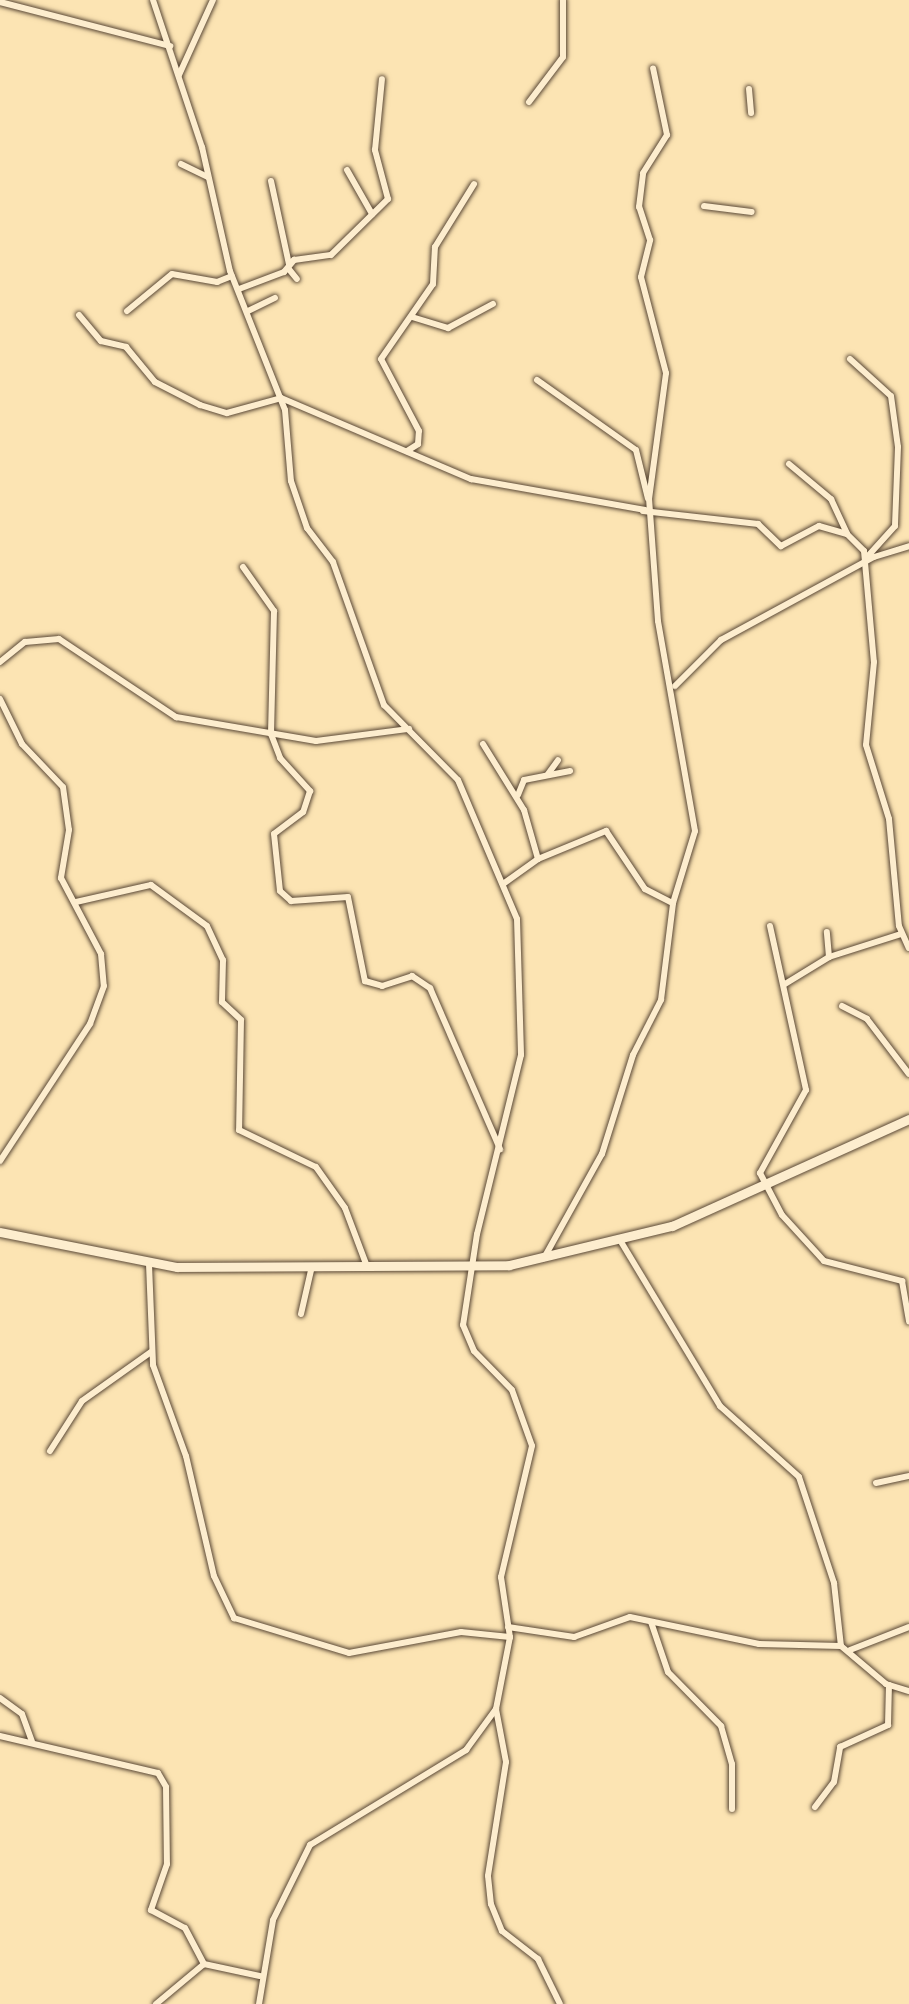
<!DOCTYPE html>
<style>
body{margin:0}
#map{position:relative;width:909px;height:2004px;overflow:hidden;background:#fce4b3;font-family:"Old Standard TT",serif}
div>[style]{position:absolute}
.roads{filter:drop-shadow(0 0 2px #5a4836) drop-shadow(0 0 2px #5a4836)}
.minor>*{height:6px;margin:-3px;padding:0 3px;transform-origin:3px;border-radius:3px;background:#fdedce}
.secondary>*{height:9px;margin:-4.5px;padding:0 4.5px;transform-origin:4.5px;border-radius:4.5px;background:#fdedce}
span{translate:-50% -50%;white-space:nowrap;text-align:center;line-height:1.15;-webkit-text-stroke:7px #fdedce;paint-order:stroke}
</style>
<div id="map">
<div class="roads">
<div class="minor">
<div style="left:153px;top:0;width:155px;rotate:71.6deg"></div>
<div style="left:202px;top:147px;width:127px;rotate:77.3deg"></div>
<div style="left:230px;top:271px;width:149px;rotate:68.4deg"></div>
<div style="left:285px;top:410px;width:71px;rotate:85.2deg"></div>
<div style="left:291px;top:481px;width:50px;rotate:71.2deg"></div>
<div style="left:307px;top:528px;width:43px;rotate:52.6deg"></div>
<div style="left:333px;top:562px;width:152px;rotate:70.4deg"></div>
<div style="left:384px;top:705px;width:105px;rotate:45.4deg"></div>
<div style="left:458px;top:780px;width:151px;rotate:67deg"></div>
<div style="left:517px;top:919px;width:136px;rotate:88.3deg"></div>
<div style="left:521px;top:1055px;width:184px;rotate:103.8deg"></div>
<div style="left:477px;top:1234px;width:92px;rotate:98.7deg"></div>
<div style="left:463px;top:1325px;width:28px;rotate:67deg"></div>
<div style="left:474px;top:1351px;width:54px;rotate:45.7deg"></div>
<div style="left:512px;top:1390px;width:59px;rotate:70.3deg"></div>
<div style="left:532px;top:1446px;width:135px;rotate:103.3deg"></div>
<div style="left:501px;top:1577px;width:61px;rotate:81.5deg"></div>
<div style="left:510px;top:1637px;width:73px;rotate:101deg"></div>
<div style="left:496px;top:1709px;width:54px;rotate:79.3deg"></div>
<div style="left:506px;top:1762px;width:115px;rotate:99deg"></div>
<div style="left:488px;top:1876px;width:28px;rotate:84deg"></div>
<div style="left:491px;top:1904px;width:29px;rotate:68deg"></div>
<div style="left:502px;top:1931px;width:46px;rotate:37.9deg"></div>
<div style="left:538px;top:1959px;width:50px;rotate:63.9deg"></div>
<div style="left:0;top:2px;width:176px;rotate:14.5deg"></div>
<div style="left:179px;top:75px;width:82px;rotate:-65.6deg"></div>
<div style="left:749px;top:89px;width:24px;rotate:85deg"></div>
<div style="left:529px;top:102px;width:56px;rotate:-52.9deg"></div>
<div style="left:563px;top:57px;width:57px;rotate:-90deg"></div>
<div style="left:181px;top:164px;width:30px;rotate:26deg"></div>
<div style="left:347px;top:170px;width:51px;rotate:60.4deg"></div>
<div style="left:271px;top:181px;width:85px;rotate:77.8deg"></div>
<div style="left:704px;top:206px;width:48px;rotate:7.1deg"></div>
<div style="left:288px;top:268px;width:14px;rotate:51deg"></div>
<div style="left:239px;top:289px;width:48px;rotate:-20.7deg"></div>
<div style="left:284px;top:272px;width:16px;rotate:-50deg"></div>
<div style="left:294px;top:260px;width:37px;rotate:-8deg"></div>
<div style="left:331px;top:255px;width:80px;rotate:-44.5deg"></div>
<div style="left:388px;top:199px;width:51px;rotate:-104.9deg"></div>
<div style="left:375px;top:150px;width:71px;rotate:-84.4deg"></div>
<div style="left:127px;top:311px;width:58px;rotate:-39.4deg"></div>
<div style="left:172px;top:274px;width:46px;rotate:10.1deg"></div>
<div style="left:217px;top:282px;width:16px;rotate:-22deg"></div>
<div style="left:248px;top:311px;width:30px;rotate:-26deg"></div>
<div style="left:79px;top:315px;width:34px;rotate:50deg"></div>
<div style="left:101px;top:341px;width:26px;rotate:13deg"></div>
<div style="left:126px;top:347px;width:45px;rotate:50.4deg"></div>
<div style="left:155px;top:382px;width:51px;rotate:27.1deg"></div>
<div style="left:200px;top:405px;width:28px;rotate:17deg"></div>
<div style="left:227px;top:413px;width:56px;rotate:-15.5deg"></div>
<div style="left:281px;top:398px;width:207px;rotate:23.1deg"></div>
<div style="left:471px;top:479px;width:177px;rotate:10.1deg"></div>
<div style="left:412px;top:317px;width:38px;rotate:17deg"></div>
<div style="left:448px;top:328px;width:51px;rotate:-28.1deg"></div>
<div style="left:850px;top:359px;width:55px;rotate:42.1deg"></div>
<div style="left:891px;top:396px;width:51px;rotate:82.2deg"></div>
<div style="left:898px;top:447px;width:79px;rotate:92.2deg"></div>
<div style="left:895px;top:526px;width:42px;rotate:132.1deg"></div>
<div style="left:537px;top:380px;width:121px;rotate:35.3deg"></div>
<div style="left:636px;top:450px;width:50px;rotate:76.2deg"></div>
<div style="left:407px;top:451px;width:13px;rotate:-32deg"></div>
<div style="left:418px;top:444px;width:13px;rotate:-86deg"></div>
<div style="left:419px;top:431px;width:81px;rotate:-117.8deg"></div>
<div style="left:381px;top:359px;width:91px;rotate:-55.3deg"></div>
<div style="left:433px;top:284px;width:37px;rotate:-87deg"></div>
<div style="left:435px;top:247px;width:74px;rotate:-58.2deg"></div>
<div style="left:789px;top:464px;width:55px;rotate:39.8deg"></div>
<div style="left:831px;top:499px;width:38px;rotate:65deg"></div>
<div style="left:643px;top:511px;width:116px;rotate:6.4deg"></div>
<div style="left:758px;top:524px;width:32px;rotate:44deg"></div>
<div style="left:781px;top:546px;width:43px;rotate:-27.8deg"></div>
<div style="left:819px;top:526px;width:29px;rotate:16deg"></div>
<div style="left:847px;top:534px;width:24px;rotate:45deg"></div>
<div style="left:864px;top:551px;width:111px;rotate:84.9deg"></div>
<div style="left:874px;top:662px;width:83px;rotate:95.5deg"></div>
<div style="left:866px;top:745px;width:77px;rotate:72.7deg"></div>
<div style="left:889px;top:819px;width:107px;rotate:84.7deg"></div>
<div style="left:899px;top:926px;width:24px;rotate:66deg"></div>
<div style="left:243px;top:567px;width:54px;rotate:54.8deg"></div>
<div style="left:274px;top:611px;width:123px;rotate:91.4deg"></div>
<div style="left:271px;top:734px;width:26px;rotate:69deg"></div>
<div style="left:280px;top:758px;width:45px;rotate:47.7deg"></div>
<div style="left:310px;top:791px;width:22px;rotate:108deg"></div>
<div style="left:303px;top:812px;width:36px;rotate:143deg"></div>
<div style="left:274px;top:834px;width:57px;rotate:84deg"></div>
<div style="left:280px;top:891px;width:15px;rotate:42deg"></div>
<div style="left:291px;top:901px;width:57px;rotate:-4deg"></div>
<div style="left:348px;top:897px;width:86px;rotate:78.6deg"></div>
<div style="left:365px;top:981px;width:18px;rotate:16deg"></div>
<div style="left:382px;top:986px;width:32px;rotate:-18deg"></div>
<div style="left:412px;top:976px;width:22px;rotate:34deg"></div>
<div style="left:430px;top:988px;width:176px;rotate:66.5deg"></div>
<div style="left:0;top:662px;width:32px;rotate:-39deg"></div>
<div style="left:25px;top:642px;width:34px;rotate:-5deg"></div>
<div style="left:59px;top:639px;width:141px;rotate:33.7deg"></div>
<div style="left:176px;top:717px;width:142px;rotate:9.7deg"></div>
<div style="left:316px;top:741px;width:94px;rotate:-7.4deg"></div>
<div style="left:675px;top:686px;width:65px;rotate:-45deg"></div>
<div style="left:721px;top:640px;width:174px;rotate:-28.5deg"></div>
<div style="left:874px;top:557px;width:37px;rotate:-17deg"></div>
<div style="left:0;top:699px;width:50px;rotate:63.9deg"></div>
<div style="left:22px;top:744px;width:59px;rotate:46.4deg"></div>
<div style="left:63px;top:787px;width:43px;rotate:82.1deg"></div>
<div style="left:69px;top:830px;width:49px;rotate:99.5deg"></div>
<div style="left:61px;top:878px;width:86px;rotate:62.2deg"></div>
<div style="left:101px;top:954px;width:32px;rotate:85deg"></div>
<div style="left:104px;top:986px;width:40px;rotate:110.2deg"></div>
<div style="left:90px;top:1024px;width:164px;rotate:123.3deg"></div>
<div style="left:483px;top:744px;width:78px;rotate:58.2deg"></div>
<div style="left:524px;top:810px;width:51px;rotate:74.1deg"></div>
<div style="left:548px;top:774px;width:17px;rotate:-54deg"></div>
<div style="left:518px;top:795px;width:16px;rotate:-68deg"></div>
<div style="left:524px;top:780px;width:47px;rotate:-11.1deg"></div>
<div style="left:503px;top:884px;width:43px;rotate:-35.5deg"></div>
<div style="left:538px;top:859px;width:74px;rotate:-22.4deg"></div>
<div style="left:606px;top:831px;width:70px;rotate:56.1deg"></div>
<div style="left:645px;top:889px;width:31px;rotate:27deg"></div>
<div style="left:76px;top:902px;width:77px;rotate:-12.8deg"></div>
<div style="left:151px;top:885px;width:69px;rotate:36.2deg"></div>
<div style="left:207px;top:926px;width:38px;rotate:65deg"></div>
<div style="left:223px;top:960px;width:42px;rotate:91.4deg"></div>
<div style="left:222px;top:1002px;width:26px;rotate:43deg"></div>
<div style="left:241px;top:1020px;width:110px;rotate:91deg"></div>
<div style="left:239px;top:1130px;width:85px;rotate:25.7deg"></div>
<div style="left:316px;top:1167px;width:50px;rotate:54.7deg"></div>
<div style="left:345px;top:1208px;width:60px;rotate:69.4deg"></div>
<div style="left:770px;top:926px;width:168px;rotate:77.6deg"></div>
<div style="left:806px;top:1090px;width:95px;rotate:119deg"></div>
<div style="left:760px;top:1173px;width:47px;rotate:62.4deg"></div>
<div style="left:782px;top:1215px;width:62px;rotate:47.6deg"></div>
<div style="left:824px;top:1261px;width:81px;rotate:14.4deg"></div>
<div style="left:902px;top:1281px;width:41px;rotate:80.1deg"></div>
<div style="left:829px;top:957px;width:76px;rotate:-17.7deg"></div>
<div style="left:785px;top:984px;width:52px;rotate:-31.5deg"></div>
<div style="left:829px;top:957px;width:25px;rotate:-95deg"></div>
<div style="left:842px;top:1006px;width:28px;rotate:27deg"></div>
<div style="left:867px;top:1019px;width:69px;rotate:52.6deg"></div>
<div style="left:620px;top:1240px;width:194px;rotate:58.9deg"></div>
<div style="left:720px;top:1406px;width:106px;rotate:41.9deg"></div>
<div style="left:799px;top:1477px;width:112px;rotate:71.7deg"></div>
<div style="left:834px;top:1583px;width:63px;rotate:83.7deg"></div>
<div style="left:544px;top:1258px;width:119px;rotate:-60.9deg"></div>
<div style="left:602px;top:1154px;width:104px;rotate:-72.6deg"></div>
<div style="left:633px;top:1055px;width:62px;rotate:-63deg"></div>
<div style="left:661px;top:1000px;width:98px;rotate:-82.9deg"></div>
<div style="left:673px;top:903px;width:75px;rotate:-73deg"></div>
<div style="left:695px;top:831px;width:213px;rotate:-100deg"></div>
<div style="left:658px;top:621px;width:122px;rotate:-94.2deg"></div>
<div style="left:649px;top:499px;width:127px;rotate:-82.3deg"></div>
<div style="left:666px;top:373px;width:99px;rotate:-104.6deg"></div>
<div style="left:641px;top:277px;width:38px;rotate:-76deg"></div>
<div style="left:650px;top:240px;width:35px;rotate:-108deg"></div>
<div style="left:639px;top:207px;width:34px;rotate:-83deg"></div>
<div style="left:643px;top:173px;width:45px;rotate:-57.7deg"></div>
<div style="left:667px;top:135px;width:68px;rotate:-101.8deg"></div>
<div style="left:149px;top:1264px;width:101px;rotate:87.7deg"></div>
<div style="left:153px;top:1365px;width:97px;rotate:70.1deg"></div>
<div style="left:186px;top:1456px;width:123px;rotate:76.9deg"></div>
<div style="left:214px;top:1576px;width:47px;rotate:64.5deg"></div>
<div style="left:234px;top:1618px;width:120px;rotate:16.9deg"></div>
<div style="left:349px;top:1653px;width:114px;rotate:-10.6deg"></div>
<div style="left:461px;top:1632px;width:49px;rotate:5.8deg"></div>
<div style="left:301px;top:1314px;width:49px;rotate:-77.1deg"></div>
<div style="left:50px;top:1451px;width:59px;rotate:-57.4deg"></div>
<div style="left:82px;top:1401px;width:85px;rotate:-35.4deg"></div>
<div style="left:876px;top:1483px;width:34px;rotate:-12deg"></div>
<div style="left:651px;top:1622px;width:53px;rotate:71.2deg"></div>
<div style="left:668px;top:1672px;width:76px;rotate:45.5deg"></div>
<div style="left:721px;top:1726px;width:40px;rotate:74deg"></div>
<div style="left:732px;top:1764px;width:45px;rotate:90deg"></div>
<div style="left:508px;top:1627px;width:67px;rotate:8.6deg"></div>
<div style="left:574px;top:1637px;width:59px;rotate:-19.7deg"></div>
<div style="left:630px;top:1617px;width:132px;rotate:11.8deg"></div>
<div style="left:759px;top:1644px;width:82px;rotate:1.4deg"></div>
<div style="left:841px;top:1646px;width:59px;rotate:40.2deg"></div>
<div style="left:886px;top:1684px;width:24px;rotate:17deg"></div>
<div style="left:850px;top:1650px;width:63px;rotate:-21.3deg"></div>
<div style="left:0;top:1698px;width:27px;rotate:36deg"></div>
<div style="left:22px;top:1714px;width:29px;rotate:70deg"></div>
<div style="left:0;top:1736px;width:162px;rotate:13.2deg"></div>
<div style="left:158px;top:1773px;width:16px;rotate:60deg"></div>
<div style="left:166px;top:1787px;width:77px;rotate:89.3deg"></div>
<div style="left:167px;top:1864px;width:49px;rotate:109.2deg"></div>
<div style="left:151px;top:1910px;width:38px;rotate:28deg"></div>
<div style="left:185px;top:1928px;width:41px;rotate:62.2deg"></div>
<div style="left:815px;top:1807px;width:31px;rotate:-53deg"></div>
<div style="left:834px;top:1782px;width:36px;rotate:-80deg"></div>
<div style="left:840px;top:1747px;width:53px;rotate:-24.6deg"></div>
<div style="left:888px;top:1725px;width:40px;rotate:-88.6deg"></div>
<div style="left:156px;top:2004px;width:62px;rotate:-39.8deg"></div>
<div style="left:204px;top:1964px;width:57px;rotate:12.1deg"></div>
<div style="left:259px;top:2004px;width:85px;rotate:-80.5deg"></div>
<div style="left:273px;top:1920px;width:84px;rotate:-63.7deg"></div>
<div style="left:310px;top:1845px;width:183px;rotate:-31.3deg"></div>
<div style="left:466px;top:1750px;width:51px;rotate:-53.8deg"></div>
</div>
<div class="secondary">
<div style="left:0;top:1232px;width:180px;rotate:11.2deg"></div>
<div style="left:177px;top:1267px;width:332px;rotate:-0.3deg"></div>
<div style="left:509px;top:1265px;width:168px;rotate:-13.5deg"></div>
<div style="left:672px;top:1226px;width:260px;rotate:-24.3deg"></div>
</div>
</div>
</div>
